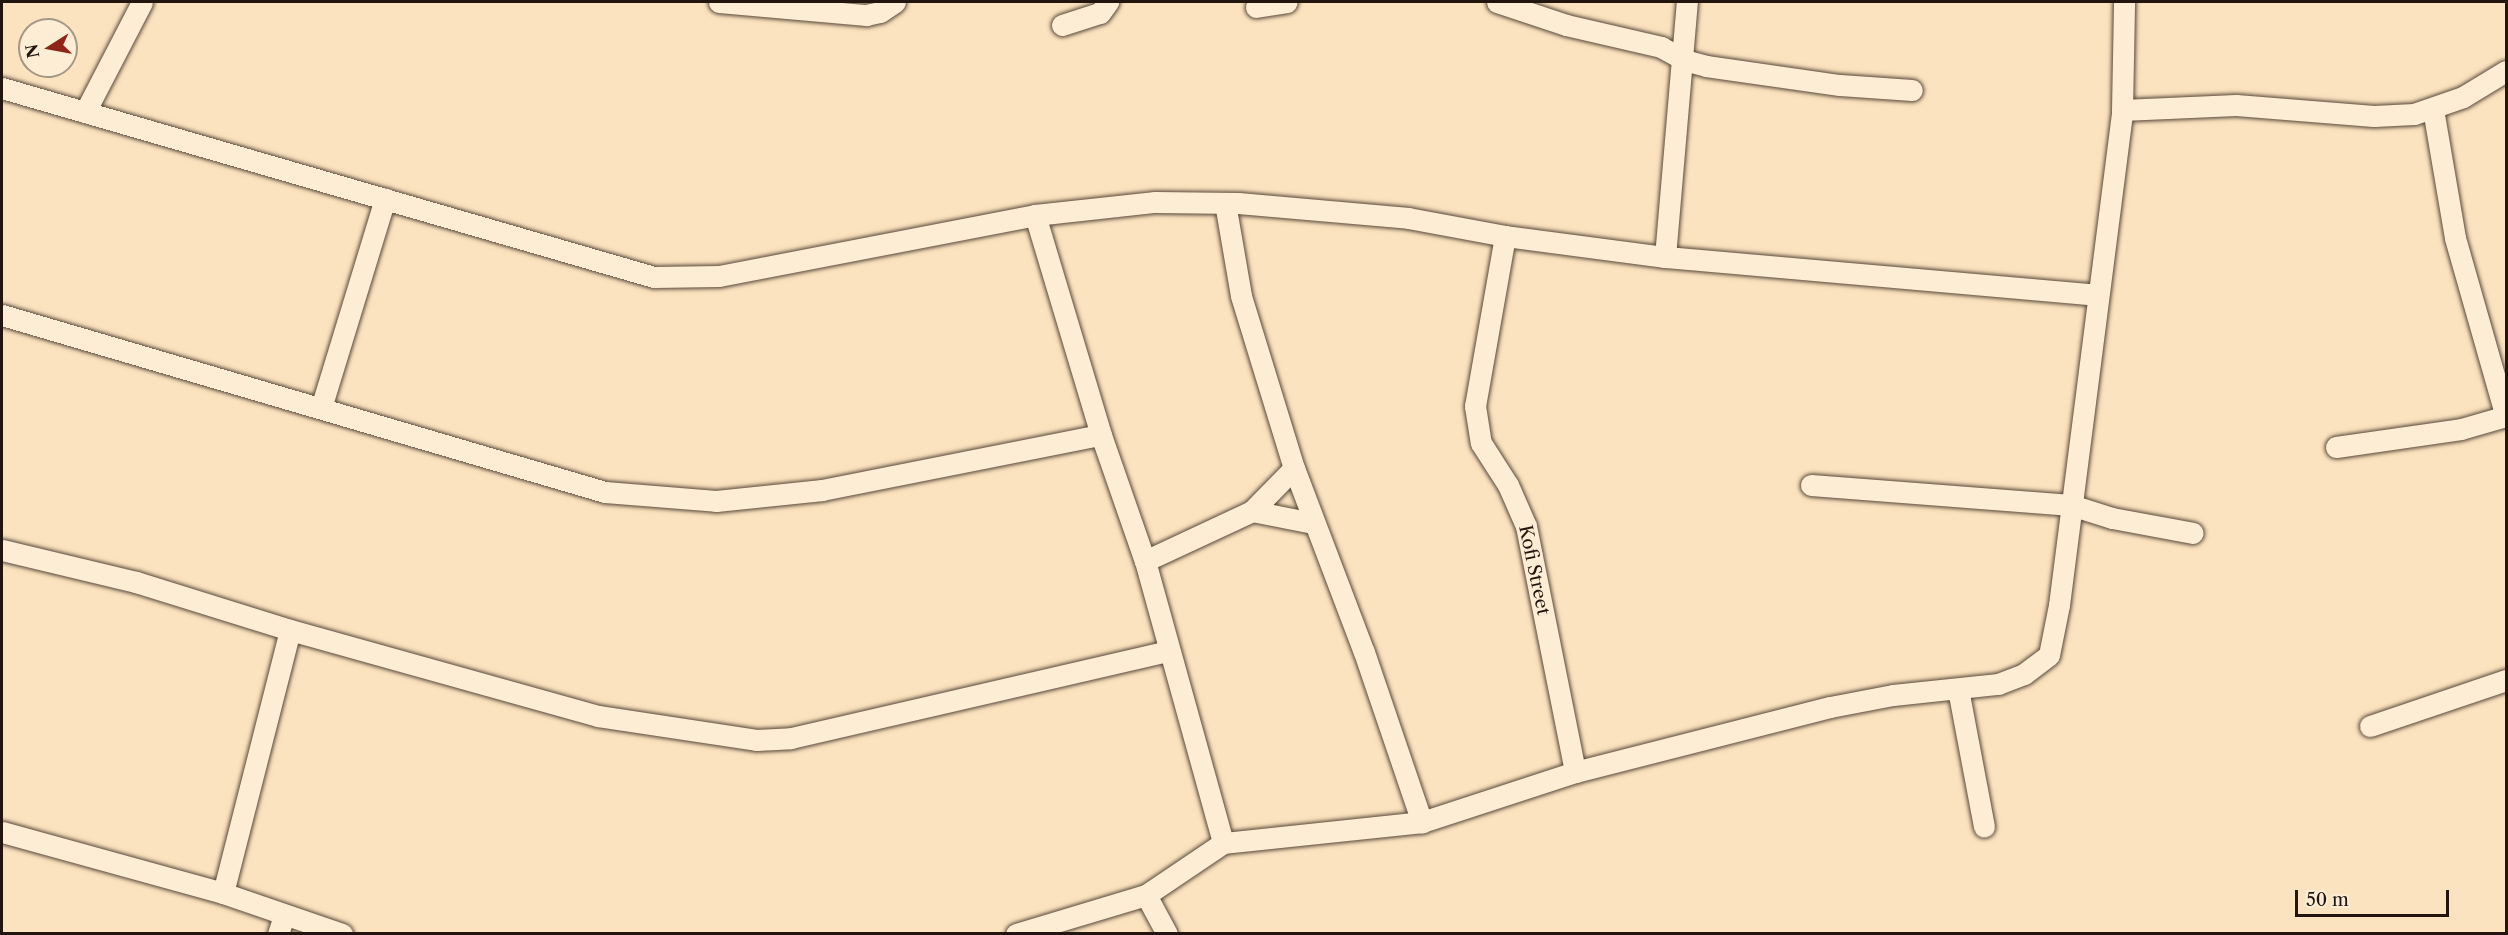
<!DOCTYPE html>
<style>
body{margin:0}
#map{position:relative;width:2508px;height:935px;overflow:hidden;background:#fce3bf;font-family:"Libre Caslon Text",serif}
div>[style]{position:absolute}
.roads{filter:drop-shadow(0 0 2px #58483a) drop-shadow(0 0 2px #58483a)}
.minor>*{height:21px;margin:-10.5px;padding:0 10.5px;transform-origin:10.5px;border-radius:10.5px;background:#fdedd5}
span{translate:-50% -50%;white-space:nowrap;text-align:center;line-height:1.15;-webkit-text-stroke:5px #fdedd5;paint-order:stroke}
.street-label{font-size:18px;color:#22150d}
.frame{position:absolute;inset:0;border:3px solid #22150d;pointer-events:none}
.north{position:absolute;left:18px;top:18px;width:60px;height:60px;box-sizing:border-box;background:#fdedd5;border:2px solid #a59785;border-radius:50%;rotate:259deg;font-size:16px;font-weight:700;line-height:24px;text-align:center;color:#22150d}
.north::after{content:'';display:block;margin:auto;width:21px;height:27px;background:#8f2418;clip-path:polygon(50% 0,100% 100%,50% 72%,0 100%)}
.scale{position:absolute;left:2295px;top:890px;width:154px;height:27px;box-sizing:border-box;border:3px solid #22150d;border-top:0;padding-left:8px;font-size:18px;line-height:21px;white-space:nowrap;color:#22150d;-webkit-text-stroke:4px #fdedd5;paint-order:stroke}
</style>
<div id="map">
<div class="roads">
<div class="minor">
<div style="left:719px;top:2px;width:148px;rotate:5.1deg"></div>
<div style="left:866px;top:15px;width:14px;rotate:-12deg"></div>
<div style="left:880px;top:12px;width:18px;rotate:-34deg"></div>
<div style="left:1497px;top:2px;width:73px;rotate:18.4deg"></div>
<div style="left:1566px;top:25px;width:98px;rotate:13deg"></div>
<div style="left:1661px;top:47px;width:26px;rotate:29deg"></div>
<div style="left:1684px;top:60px;width:23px;rotate:15deg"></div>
<div style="left:1706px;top:66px;width:135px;rotate:8.1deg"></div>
<div style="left:1840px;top:85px;width:72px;rotate:4deg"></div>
<div style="left:1256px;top:7px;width:31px;rotate:-9deg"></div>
<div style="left:1062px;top:25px;width:40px;rotate:-18deg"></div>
<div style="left:1100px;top:13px;width:14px;rotate:-54deg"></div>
<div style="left:2px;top:88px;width:679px;rotate:16.17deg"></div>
<div style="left:654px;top:277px;width:65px;rotate:-0.9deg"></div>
<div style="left:719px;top:276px;width:322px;rotate:-10.9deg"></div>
<div style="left:1035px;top:215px;width:121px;rotate:-6.2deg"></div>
<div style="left:1155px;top:202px;width:83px;rotate:0.7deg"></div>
<div style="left:1238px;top:203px;width:171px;rotate:5deg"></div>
<div style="left:1408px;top:218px;width:99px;rotate:10.5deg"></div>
<div style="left:1505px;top:236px;width:161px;rotate:7.5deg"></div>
<div style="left:1665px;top:257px;width:434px;rotate:5deg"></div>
<div style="left:2433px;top:109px;width:131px;rotate:80.3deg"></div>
<div style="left:2455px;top:238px;width:186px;rotate:74.1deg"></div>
<div style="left:2122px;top:110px;width:114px;rotate:-2.5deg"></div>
<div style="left:2236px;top:105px;width:138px;rotate:4.6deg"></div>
<div style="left:2374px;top:116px;width:40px;rotate:-2.9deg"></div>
<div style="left:2414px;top:114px;width:52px;rotate:-19.1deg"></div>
<div style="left:2463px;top:97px;width:50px;rotate:-31.2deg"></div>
<div style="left:85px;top:112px;width:124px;rotate:-62.6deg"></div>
<div style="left:1225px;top:203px;width:94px;rotate:80.2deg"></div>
<div style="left:1241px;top:296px;width:180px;rotate:72.9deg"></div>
<div style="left:1294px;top:468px;width:197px;rotate:69.2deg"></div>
<div style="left:1364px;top:652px;width:180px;rotate:71.2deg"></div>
<div style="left:1035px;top:215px;width:230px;rotate:73.3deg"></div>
<div style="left:1101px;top:435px;width:133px;rotate:70.8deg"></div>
<div style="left:1145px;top:561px;width:293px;rotate:74.5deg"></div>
<div style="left:1505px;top:236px;width:173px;rotate:100deg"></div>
<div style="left:1475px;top:406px;width:37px;rotate:81deg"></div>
<div style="left:1481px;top:443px;width:50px;rotate:57.3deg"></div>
<div style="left:1508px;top:485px;width:45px;rotate:66.3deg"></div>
<div style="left:1526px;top:526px;width:251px;rotate:78.7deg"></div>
<div style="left:1665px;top:257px;width:256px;rotate:-85.1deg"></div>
<div style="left:2px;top:315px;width:628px;rotate:16.36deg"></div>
<div style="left:605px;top:492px;width:111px;rotate:4.6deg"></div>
<div style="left:716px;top:501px;width:107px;rotate:-5.9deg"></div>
<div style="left:822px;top:490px;width:284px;rotate:-11.2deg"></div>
<div style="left:321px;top:408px;width:219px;rotate:-73deg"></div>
<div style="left:2336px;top:447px;width:126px;rotate:-8.2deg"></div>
<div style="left:2461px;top:429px;width:47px;rotate:-16.1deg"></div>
<div style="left:1294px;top:468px;width:60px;rotate:134.3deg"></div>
<div style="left:1252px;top:511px;width:62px;rotate:11.1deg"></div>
<div style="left:1811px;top:485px;width:261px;rotate:4.4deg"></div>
<div style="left:2071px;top:505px;width:43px;rotate:17.6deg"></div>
<div style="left:2112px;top:518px;width:82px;rotate:10.5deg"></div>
<div style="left:2px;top:550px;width:138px;rotate:13.4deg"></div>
<div style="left:136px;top:582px;width:161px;rotate:17.3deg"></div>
<div style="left:290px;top:630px;width:320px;rotate:15.6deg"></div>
<div style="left:598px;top:716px;width:160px;rotate:8.6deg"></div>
<div style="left:756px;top:740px;width:35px;rotate:-3deg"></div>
<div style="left:791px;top:738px;width:388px;rotate:-13deg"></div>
<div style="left:1145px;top:561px;width:118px;rotate:-25deg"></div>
<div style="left:1958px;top:689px;width:140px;rotate:79.3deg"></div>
<div style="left:2370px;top:726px;width:144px;rotate:-18.7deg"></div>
<div style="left:2px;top:832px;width:229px;rotate:15.4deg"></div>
<div style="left:223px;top:893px;width:126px;rotate:19deg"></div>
<div style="left:223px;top:893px;width:271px;rotate:-75.7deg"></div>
<div style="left:1146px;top:895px;width:44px;rotate:61.7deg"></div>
<div style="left:278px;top:934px;width:19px;rotate:-72deg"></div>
<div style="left:1016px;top:934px;width:136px;rotate:-16.7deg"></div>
<div style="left:1146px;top:895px;width:93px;rotate:-34deg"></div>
<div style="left:1223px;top:843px;width:200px;rotate:-6deg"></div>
<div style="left:1422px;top:822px;width:161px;rotate:-18.1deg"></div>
<div style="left:1575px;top:772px;width:263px;rotate:-14.3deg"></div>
<div style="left:1830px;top:707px;width:64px;rotate:-10.8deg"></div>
<div style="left:1893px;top:695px;width:106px;rotate:-6deg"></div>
<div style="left:1998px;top:684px;width:28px;rotate:-21deg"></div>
<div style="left:2024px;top:674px;width:31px;rotate:-37deg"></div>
<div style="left:2049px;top:655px;width:51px;rotate:-78.7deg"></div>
<div style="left:2059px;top:605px;width:499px;rotate:-82.7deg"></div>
<div style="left:2122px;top:110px;width:108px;rotate:-88.9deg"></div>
</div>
</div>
<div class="street-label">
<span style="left:1534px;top:570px;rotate:78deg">Kofi Street</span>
</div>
<div class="frame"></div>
<div class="north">N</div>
<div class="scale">50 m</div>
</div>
